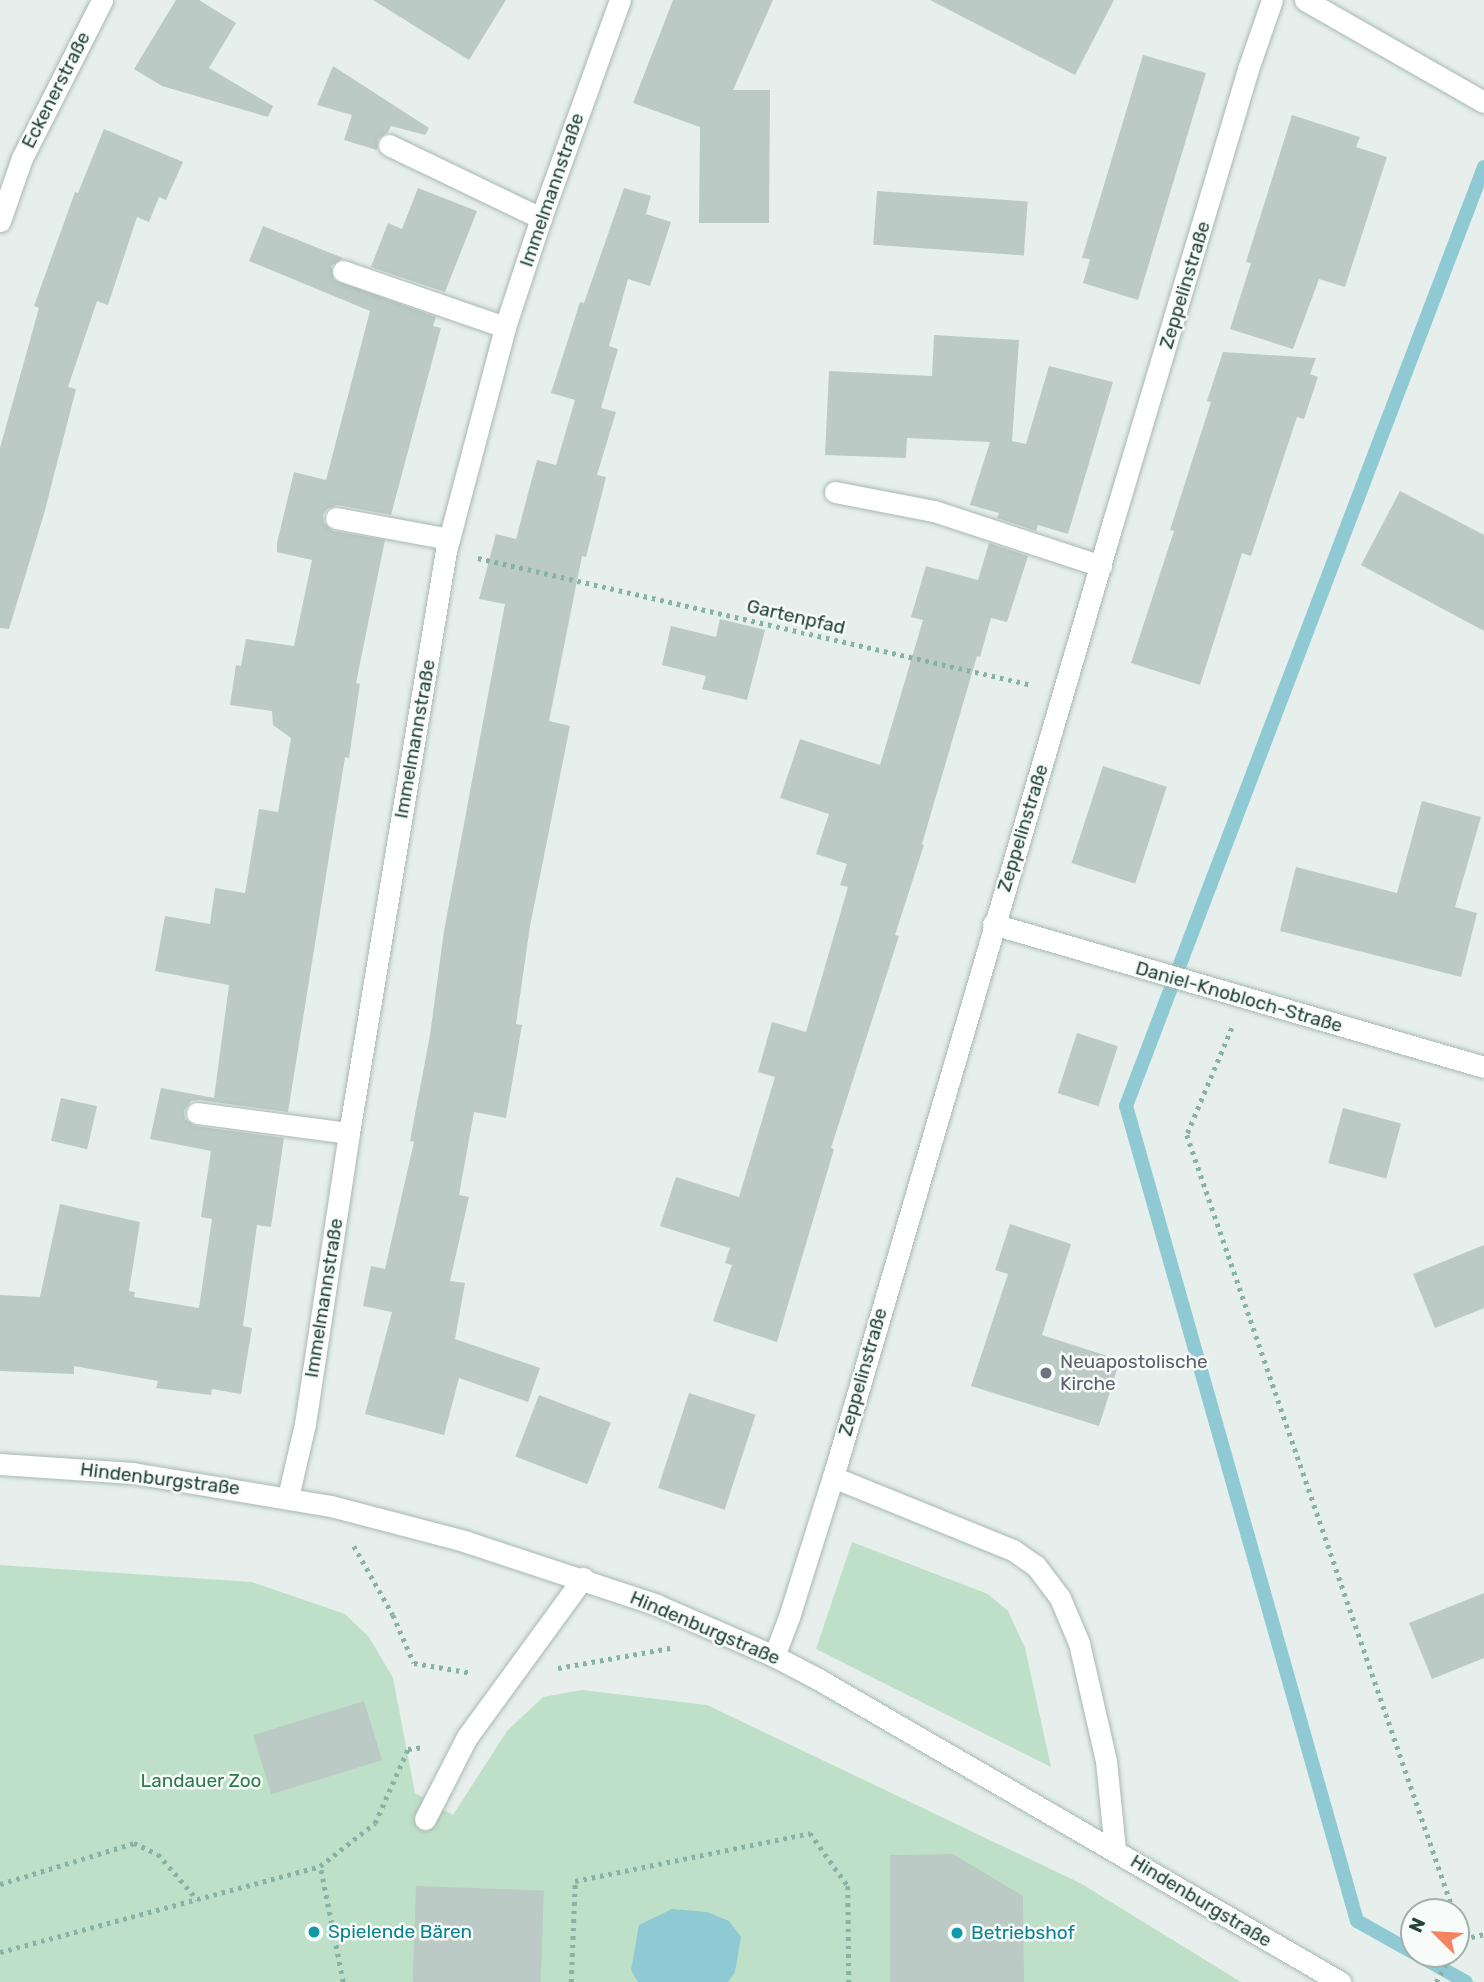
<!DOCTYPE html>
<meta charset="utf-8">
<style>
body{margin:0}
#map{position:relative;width:1484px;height:1982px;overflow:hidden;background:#e6efeb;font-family:Rubik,sans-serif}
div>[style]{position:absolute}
.green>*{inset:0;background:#bfe0c8}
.water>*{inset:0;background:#8ec9d4}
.stream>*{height:14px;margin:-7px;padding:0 7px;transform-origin:7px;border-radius:7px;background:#8ec9d4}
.building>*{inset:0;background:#bbcac4;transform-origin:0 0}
.path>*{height:4.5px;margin-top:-2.25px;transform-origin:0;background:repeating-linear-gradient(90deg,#86b3a5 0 3.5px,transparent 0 8.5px)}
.roads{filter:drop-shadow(0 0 2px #a8b8b2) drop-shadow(0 0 2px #a8b8b2)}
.service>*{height:21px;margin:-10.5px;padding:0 10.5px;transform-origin:10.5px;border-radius:10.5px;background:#fff}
.minor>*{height:21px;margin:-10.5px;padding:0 10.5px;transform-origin:10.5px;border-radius:10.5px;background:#fff}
.dots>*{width:19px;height:19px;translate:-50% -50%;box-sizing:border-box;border:4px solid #f7fbf9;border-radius:50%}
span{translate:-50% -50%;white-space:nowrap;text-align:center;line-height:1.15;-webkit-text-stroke:5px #f7fbf9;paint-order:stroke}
.street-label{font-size:19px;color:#24423a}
.worship-label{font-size:19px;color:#5b616d}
.left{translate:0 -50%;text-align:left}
.park-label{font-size:19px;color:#2d7a4b}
.culture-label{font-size:19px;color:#0d838f}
.north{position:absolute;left:1400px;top:1898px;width:70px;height:70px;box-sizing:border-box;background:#f7fbf9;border:2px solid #a3b1ad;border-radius:50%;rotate:294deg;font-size:19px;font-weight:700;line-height:28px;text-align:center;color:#24423a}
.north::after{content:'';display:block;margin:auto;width:24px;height:32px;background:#f4845f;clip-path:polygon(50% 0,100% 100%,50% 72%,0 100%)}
</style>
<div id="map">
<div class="green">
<div style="clip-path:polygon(852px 1542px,988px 1594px,1008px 1611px,1025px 1648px,1051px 1767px,816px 1649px)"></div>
<div style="clip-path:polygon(0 1565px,252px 1582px,345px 1614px,369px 1637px,393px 1678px,415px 1793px,453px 1815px,507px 1731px,543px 1697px,582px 1690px,707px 1705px,1080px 1883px,1241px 1982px,0 1982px)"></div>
</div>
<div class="water">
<div style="clip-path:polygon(672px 1909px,707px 1912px,729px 1921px,741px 1937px,735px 1972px,728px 1982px,638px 1982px,631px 1970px,639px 1925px)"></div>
</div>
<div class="stream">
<div style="left:1414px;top:1953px;width:65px;rotate:-150.7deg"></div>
<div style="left:1357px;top:1921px;width:847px;rotate:-105.82deg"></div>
<div style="left:1126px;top:1106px;width:1005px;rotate:-69.13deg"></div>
<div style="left:1416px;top:1954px;width:57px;rotate:29.2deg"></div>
</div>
<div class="building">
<div style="clip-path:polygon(176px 0,199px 0,236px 23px,209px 68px,273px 106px,268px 117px,162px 86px,134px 69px)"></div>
<div style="clip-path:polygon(373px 0,506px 0,469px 60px)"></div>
<div style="clip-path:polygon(673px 0,773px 0,733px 90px,770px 90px,769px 223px,699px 223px,700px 127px,633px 103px)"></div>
<div style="clip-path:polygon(930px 0,1114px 0,1075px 75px)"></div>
<div style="clip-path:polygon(1143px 55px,1206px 73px,1138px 300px,1083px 283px,1090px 259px,1082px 258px)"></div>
<div style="clip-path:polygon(333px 66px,429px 128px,425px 135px,391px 126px,388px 132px,378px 139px,377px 150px,344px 140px,352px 115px,317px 105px)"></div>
<div style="clip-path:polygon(1292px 115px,1360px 137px,1356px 147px,1387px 157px,1345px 287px,1319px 279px,1293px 349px,1230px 329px,1251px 263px,1246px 262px)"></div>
<div style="clip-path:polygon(104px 129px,183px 162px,166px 200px,159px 197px,149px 222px,137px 217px,108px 305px,97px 301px,68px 387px,76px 389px,44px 514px,9px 629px,0 628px,0 448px,39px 308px,34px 306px,75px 192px,78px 193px)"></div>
<div style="clip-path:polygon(418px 188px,477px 211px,445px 292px,371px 267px,388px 223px,402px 229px)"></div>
<div style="clip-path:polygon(624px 188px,651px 196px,646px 214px,671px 222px,650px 286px,628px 279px,609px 346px,618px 349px,601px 408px,616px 412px,597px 475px,606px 477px,586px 557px,582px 556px,549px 721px,570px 726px,530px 926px,516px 1024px,522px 1025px,506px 1118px,474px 1112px,459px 1195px,469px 1197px,450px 1281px,465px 1283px,455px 1339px,540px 1368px,528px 1402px,459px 1378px,444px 1435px,365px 1414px,392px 1312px,363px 1306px,371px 1266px,385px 1269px,414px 1142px,410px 1141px,430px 1035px,444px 931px,505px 604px,479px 599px,496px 534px,516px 539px,537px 460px,556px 465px,575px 400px,551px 393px,580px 302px,584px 303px)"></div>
<div style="left:877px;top:191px;width:151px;height:54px;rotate:4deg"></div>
<div style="clip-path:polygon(263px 226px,343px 258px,331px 266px,334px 280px,436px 317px,433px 326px,441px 328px,391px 515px,338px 505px,327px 509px,323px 515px,324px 523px,333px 531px,385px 540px,356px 683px,360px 684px,349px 758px,345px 757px,288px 1112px,199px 1100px,191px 1101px,184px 1111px,185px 1119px,195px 1126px,284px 1138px,271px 1227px,257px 1225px,243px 1326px,252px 1328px,241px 1394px,212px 1389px,211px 1395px,156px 1388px,158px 1381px,74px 1366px,74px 1374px,0 1371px,0 1295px,40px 1297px,60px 1204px,140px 1222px,129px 1291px,135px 1292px,134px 1297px,199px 1308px,212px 1219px,201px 1217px,211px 1151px,150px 1139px,161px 1088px,214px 1098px,229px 985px,155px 971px,165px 916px,210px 924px,215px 888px,245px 893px,259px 809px,278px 812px,291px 738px,273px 725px,272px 711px,230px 705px,236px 665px,241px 666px,246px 639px,294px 646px,312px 560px,277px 552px,277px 543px,294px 472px,326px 480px,370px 311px,249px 261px)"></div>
<div style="clip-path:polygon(934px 335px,1019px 340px,1012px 441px,1026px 444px,1049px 366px,1113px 382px,1068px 534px,1038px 525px,1036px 531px,997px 518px,999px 513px,970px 505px,990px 442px,907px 438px,906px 458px,825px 455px,829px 371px,932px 376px)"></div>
<div style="clip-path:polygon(1223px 352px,1316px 358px,1310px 374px,1318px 377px,1304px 419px,1297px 417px,1251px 556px,1242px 553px,1200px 685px,1131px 663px,1174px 531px,1170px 530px,1211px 402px,1207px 401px)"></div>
<div style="clip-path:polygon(1400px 491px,1484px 535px,1484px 631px,1361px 565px)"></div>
<div style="clip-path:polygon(989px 543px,1028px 556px,1007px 622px,991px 618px,980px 657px,977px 656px,922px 844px,924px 845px,895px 935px,899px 936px,831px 1148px,834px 1149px,777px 1342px,713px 1321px,732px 1265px,725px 1263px,730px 1248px,660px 1226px,676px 1177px,739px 1197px,775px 1077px,758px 1072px,772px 1022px,806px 1032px,848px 887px,840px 885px,847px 864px,816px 854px,829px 814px,780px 798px,800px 739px,880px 765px,923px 620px,911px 617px,926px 566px,978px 580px)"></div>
<div style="clip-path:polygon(720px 619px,765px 630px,747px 700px,702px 689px,706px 676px,662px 665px,671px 626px,716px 637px)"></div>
<div style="left:1103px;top:766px;width:67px;height:102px;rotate:18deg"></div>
<div style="clip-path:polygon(1422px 801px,1481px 817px,1455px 907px,1477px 913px,1461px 977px,1280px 931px,1296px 867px,1397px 893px)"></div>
<div style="left:1077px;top:1033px;width:43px;height:63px;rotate:18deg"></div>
<div style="left:61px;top:1098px;width:37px;height:44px;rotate:13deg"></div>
<div style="left:1343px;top:1108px;width:60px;height:57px;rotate:15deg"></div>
<div style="clip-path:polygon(1010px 1224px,1071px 1244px,1042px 1335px,1120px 1360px,1099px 1426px,971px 1386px,1008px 1274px,995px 1270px)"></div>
<div style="clip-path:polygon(1484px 1245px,1484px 1308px,1435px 1328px,1413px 1274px)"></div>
<div style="left:689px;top:1393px;width:70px;height:100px;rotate:18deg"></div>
<div style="left:539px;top:1395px;width:77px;height:66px;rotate:21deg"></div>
<div style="clip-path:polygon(1484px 1593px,1484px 1658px,1432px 1679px,1409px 1623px)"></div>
<div style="left:364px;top:1701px;width:62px;height:116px;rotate:73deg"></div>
<div style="clip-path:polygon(953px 1854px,1023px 1896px,1024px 1982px,890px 1982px,890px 1855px)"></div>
<div style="left:416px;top:1886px;width:128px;height:96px;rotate:2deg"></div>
</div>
<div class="path">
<div style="left:478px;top:558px;width:568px;rotate:12.91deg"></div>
<div style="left:1232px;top:1028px;width:116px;rotate:112.8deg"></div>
<div style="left:1187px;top:1135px;width:822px;rotate:71.04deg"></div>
<div style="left:354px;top:1546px;width:79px;rotate:60.5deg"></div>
<div style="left:393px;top:1615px;width:52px;rotate:66.4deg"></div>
<div style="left:414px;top:1663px;width:59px;rotate:9.8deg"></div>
<div style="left:558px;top:1668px;width:114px;rotate:-10.1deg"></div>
<div style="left:0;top:1884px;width:140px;rotate:-17deg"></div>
<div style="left:134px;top:1843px;width:26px;rotate:25deg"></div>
<div style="left:158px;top:1854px;width:60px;rotate:49.1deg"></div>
<div style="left:1456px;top:1918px;width:22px;rotate:72deg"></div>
<div style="left:1456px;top:1946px;width:10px;rotate:-45deg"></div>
<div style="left:1463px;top:1939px;width:22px;rotate:-13deg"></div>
<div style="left:0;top:1952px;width:331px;rotate:-15deg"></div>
<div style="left:343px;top:1982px;width:118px;rotate:-101.2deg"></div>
<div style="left:320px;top:1866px;width:70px;rotate:-38deg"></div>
<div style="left:375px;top:1823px;width:81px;rotate:-66deg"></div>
<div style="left:408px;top:1749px;width:17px;rotate:-7deg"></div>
<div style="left:571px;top:1982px;width:101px;rotate:-87.7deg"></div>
<div style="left:575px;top:1881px;width:240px;rotate:-11.5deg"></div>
<div style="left:810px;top:1833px;width:65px;rotate:54.4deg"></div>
<div style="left:848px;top:1886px;width:96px;rotate:89.4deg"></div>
<div style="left:1436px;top:1982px;width:32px;rotate:-62deg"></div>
</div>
<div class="roads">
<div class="service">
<div style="left:389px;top:145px;width:169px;rotate:25.7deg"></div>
<div style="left:343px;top:271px;width:171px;rotate:19.1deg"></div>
<div style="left:835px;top:492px;width:101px;rotate:10.9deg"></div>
<div style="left:934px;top:511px;width:176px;rotate:18.2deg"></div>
<div style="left:336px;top:518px;width:115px;rotate:10.5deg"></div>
<div style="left:197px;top:1113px;width:153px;rotate:7.5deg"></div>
<div style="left:833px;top:1477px;width:194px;rotate:22.1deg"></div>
<div style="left:1013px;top:1550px;width:28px;rotate:35deg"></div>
<div style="left:1036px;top:1566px;width:40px;rotate:53deg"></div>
<div style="left:1060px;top:1598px;width:49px;rotate:67.1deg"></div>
<div style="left:1079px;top:1643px;width:121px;rotate:77.1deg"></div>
<div style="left:1106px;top:1761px;width:88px;rotate:84.2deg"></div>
<div style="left:425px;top:1819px;width:92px;rotate:-62.9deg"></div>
<div style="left:467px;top:1737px;width:197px;rotate:-53.9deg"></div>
</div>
<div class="minor">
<div style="left:1305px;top:0;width:206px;rotate:29.7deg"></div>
<div style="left:0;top:221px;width:67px;rotate:-70.8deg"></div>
<div style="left:22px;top:158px;width:177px;rotate:-63.1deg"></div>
<div style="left:993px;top:924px;width:511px;rotate:16.24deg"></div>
<div style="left:0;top:1464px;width:133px;rotate:3.9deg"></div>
<div style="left:133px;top:1473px;width:201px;rotate:9.5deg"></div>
<div style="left:331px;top:1506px;width:138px;rotate:14.7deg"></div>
<div style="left:464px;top:1541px;width:203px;rotate:18.3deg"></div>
<div style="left:657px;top:1605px;width:128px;rotate:23.6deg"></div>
<div style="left:774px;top:1656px;width:50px;rotate:27.6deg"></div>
<div style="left:818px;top:1679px;width:604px;rotate:30.13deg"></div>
<div style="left:288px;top:1497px;width:75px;rotate:-76.9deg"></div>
<div style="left:305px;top:1424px;width:294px;rotate:-81.4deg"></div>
<div style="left:349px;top:1133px;width:590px;rotate:-80.54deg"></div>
<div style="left:446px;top:551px;width:232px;rotate:-75.2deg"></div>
<div style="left:505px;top:327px;width:115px;rotate:-71.7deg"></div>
<div style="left:541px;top:218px;width:232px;rotate:-70.1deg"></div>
<div style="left:774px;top:1656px;width:42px;rotate:-69deg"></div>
<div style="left:789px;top:1617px;width:147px;rotate:-72.6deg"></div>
<div style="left:833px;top:1477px;width:995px;rotate:-73.66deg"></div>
<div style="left:1113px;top:522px;width:473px;rotate:-73.4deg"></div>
<div style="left:1248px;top:69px;width:73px;rotate:-70.8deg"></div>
</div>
</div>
<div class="dots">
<div style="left:1046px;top:1373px;background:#6b7280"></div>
<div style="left:314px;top:1932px;background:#0f9aa8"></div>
<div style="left:957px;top:1933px;background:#0f9aa8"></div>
</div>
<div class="street-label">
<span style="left:56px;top:90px;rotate:-63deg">Eckenerstraße</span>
<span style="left:552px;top:190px;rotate:-71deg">Immelmannstraße</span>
<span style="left:1185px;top:285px;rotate:-73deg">Zeppelinstraße</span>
<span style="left:796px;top:617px;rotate:13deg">Gartenpfad</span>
<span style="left:415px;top:739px;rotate:-80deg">Immelmannstraße</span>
<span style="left:1023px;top:828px;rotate:-73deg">Zeppelinstraße</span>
<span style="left:1239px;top:997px;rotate:16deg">Daniel-Knobloch-Straße</span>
<span style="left:324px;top:1298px;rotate:-81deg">Immelmannstraße</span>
<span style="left:863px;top:1372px;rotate:-74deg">Zeppelinstraße</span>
<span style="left:160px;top:1479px;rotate:7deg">Hindenburgstraße</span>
<span style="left:705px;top:1628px;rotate:23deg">Hindenburgstraße</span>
<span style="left:1201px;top:1901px;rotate:31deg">Hindenburgstraße</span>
</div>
<div class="worship-label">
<span class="left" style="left:1060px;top:1373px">Neuapostolische<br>Kirche</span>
</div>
<div class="park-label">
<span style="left:201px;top:1781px">Landauer Zoo</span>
</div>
<div class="culture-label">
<span class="left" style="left:328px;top:1932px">Spielende Bären</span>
<span class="left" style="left:971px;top:1933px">Betriebshof</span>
</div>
<div class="north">N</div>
</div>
